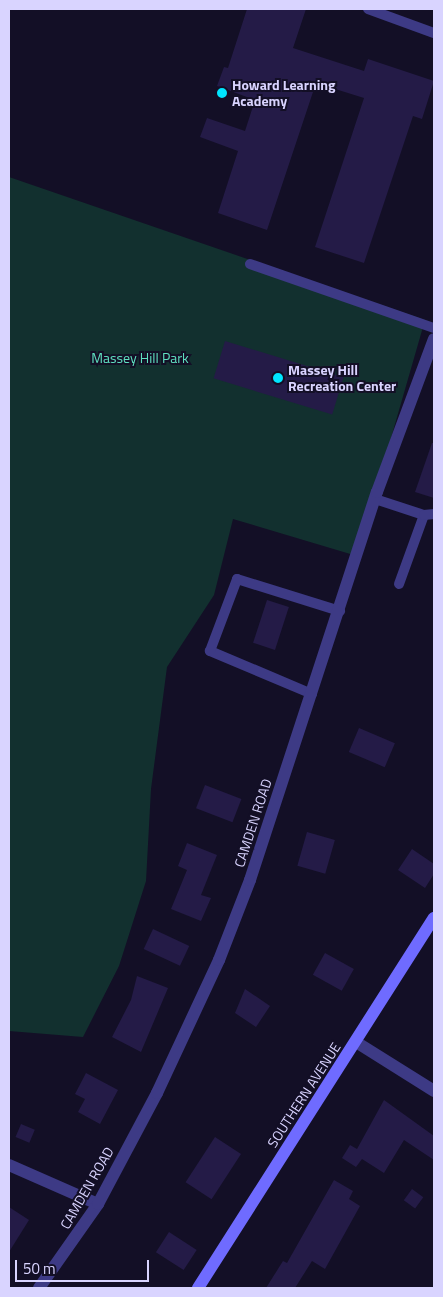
<!DOCTYPE html>
<style>
body{margin:0}
#map{position:relative;width:443px;height:1297px;overflow:hidden;background:#130f26;font-family:"Titillium Web",sans-serif}
div>[style]{position:absolute}
.green>*{inset:0;background:#12302f}
.building>*{inset:0;background:#241b47;transform-origin:0 0}
.service>*{height:10px;margin:-5px;padding:0 5px;transform-origin:5px;border-radius:5px;background:#3d3a85}
.minor>*{height:12px;margin:-6px;padding:0 6px;transform-origin:6px;border-radius:6px;background:#3d3a85}
.tertiary>*{height:12px;margin:-6px;padding:0 6px;transform-origin:6px;border-radius:6px;background:#3d3a85}
.secondary>*{height:12px;margin:-6px;padding:0 6px;transform-origin:6px;border-radius:6px;background:#6f6bff}
.dots>*{width:14px;height:14px;translate:-50% -50%;box-sizing:border-box;border:2px solid #130f26;border-radius:50%}
span{translate:-50% -50%;white-space:nowrap;text-align:center;line-height:1.15;-webkit-text-stroke:4px #130f26;paint-order:stroke}
.poi-label{font-size:14px;color:#d9d4ff;font-weight:700}
.left{translate:0 -50%;text-align:left}
.park-label{font-size:14px;color:#5fe0c0}
.street-label{font-size:14px;color:#d9d4ff}
.frame{position:absolute;inset:0;border:10px solid #d9d4ff;pointer-events:none}
.scale{position:absolute;left:15px;top:1260px;width:134px;height:22px;box-sizing:border-box;border:2px solid #d9d4ff;border-top:0;padding-left:6px;font-size:15px;line-height:18px;white-space:nowrap;color:#d9d4ff;-webkit-text-stroke:4px #130f26;paint-order:stroke}
</style>
<div id="map">
<div class="green">
<div style="clip-path:polygon(9px 177px,425px 320px,357px 556px,233px 519px,214px 595px,167px 667px,151px 789px,146px 881px,119px 966px,83px 1037px,9px 1031px)"></div>
</div>
<div class="building">
<div style="clip-path:polygon(247px 9px,306px 9px,293px 48px,364px 71px,368px 59px,434px 81px,422px 119px,413px 116px,364px 263px,315px 247px,364px 98px,316px 83px,267px 230px,218px 213px,238px 151px,200px 137px,207px 118px,245px 131px,255px 100px,217px 86px,224px 67px,228px 68px)"></div>
<div style="left:225px;top:341px;width:124px;height:39px;rotate:17deg"></div>
<div style="clip-path:polygon(432px 443px,434px 443px,434px 498px,415px 492px)"></div>
<div style="left:267px;top:600px;width:23px;height:45px;rotate:18deg"></div>
<div style="left:359px;top:728px;width:39px;height:26px;rotate:23deg"></div>
<div style="left:205px;top:785px;width:39px;height:25px;rotate:21deg"></div>
<div style="left:307px;top:832px;width:29px;height:35px;rotate:16deg"></div>
<div style="clip-path:polygon(187px 843px,217px 855px,201px 895px,211px 898px,201px 921px,171px 909px,187px 870px,178px 866px)"></div>
<div style="clip-path:polygon(412px 849px,434px 864px,434px 874px,425px 888px,398px 870px)"></div>
<div style="left:153px;top:929px;width:40px;height:22px;rotate:25deg"></div>
<div style="left:325px;top:953px;width:33px;height:25px;rotate:29deg"></div>
<div style="clip-path:polygon(137px 976px,168px 988px,141px 1052px,112px 1037px,131px 1000px)"></div>
<div style="clip-path:polygon(245px 989px,270px 1006px,256px 1027px,235px 1013px)"></div>
<div style="clip-path:polygon(86px 1073px,118px 1090px,100px 1124px,78px 1112px,85px 1099px,75px 1094px)"></div>
<div style="clip-path:polygon(384px 1100px,434px 1136px,434px 1160px,404px 1140px,384px 1173px,362px 1159px,356px 1167px,342px 1158px,350px 1145px,357px 1149px)"></div>
<div style="left:21px;top:1124px;width:15px;height:14px;rotate:23deg"></div>
<div style="left:215px;top:1137px;width:31px;height:54px;rotate:33deg"></div>
<div style="clip-path:polygon(334px 1180px,353px 1191px,349px 1199px,360px 1206px,325px 1269px,312px 1261px,295px 1288px,266px 1288px,283px 1261px,287px 1263px)"></div>
<div style="left:412px;top:1189px;width:14px;height:14px;rotate:36deg"></div>
<div style="clip-path:polygon(9px 1207px,29px 1220px,9px 1252px)"></div>
<div style="left:169px;top:1232px;width:33px;height:24px;rotate:33deg"></div>
</div>
<div class="service">
<div style="left:368px;top:9px;width:70px;rotate:20deg"></div>
<div style="left:250px;top:264px;width:195px;rotate:19.2deg"></div>
<div style="left:375px;top:499px;width:52px;rotate:18.1deg"></div>
<div style="left:399px;top:584px;width:73px;rotate:-70.1deg"></div>
<div style="left:424px;top:515px;width:10px;rotate:-6deg"></div>
<div style="left:312px;top:694px;width:111px;rotate:-157.1deg"></div>
<div style="left:210px;top:651px;width:77px;rotate:-69.4deg"></div>
<div style="left:237px;top:579px;width:108px;rotate:17.3deg"></div>
</div>
<div class="minor">
<div style="left:356px;top:1042px;width:92px;rotate:32.1deg"></div>
<div style="left:9px;top:1165px;width:97px;rotate:23.7deg"></div>
</div>
<div class="tertiary">
<div style="left:39px;top:1288px;width:103px;rotate:-54.9deg"></div>
<div style="left:98px;top:1204px;width:126px;rotate:-62deg"></div>
<div style="left:157px;top:1093px;width:147px;rotate:-65deg"></div>
<div style="left:219px;top:960px;width:86px;rotate:-68.8deg"></div>
<div style="left:250px;top:880px;width:408px;rotate:-71.9deg"></div>
<div style="left:377px;top:492px;width:163px;rotate:-69.6deg"></div>
</div>
<div class="secondary">
<div style="left:198px;top:1288px;width:439px;rotate:-57.5deg"></div>
</div>
<div class="dots">
<div style="left:222px;top:93px;background:#00e5ff"></div>
<div style="left:278px;top:378px;background:#00e5ff"></div>
</div>
<div class="poi-label">
<span class="left" style="left:232px;top:93px">Howard Learning<br>Academy</span>
<span class="left" style="left:288px;top:378px">Massey Hill<br>Recreation Center</span>
</div>
<div class="park-label">
<span style="left:140px;top:358px">Massey Hill Park</span>
</div>
<div class="street-label">
<span style="left:253px;top:823px;rotate:-72deg">CAMDEN ROAD</span>
<span style="left:304px;top:1095px;rotate:-57deg">SOUTHERN AVENUE</span>
<span style="left:87px;top:1188px;rotate:-60deg">CAMDEN ROAD</span>
</div>
<div class="frame"></div>
<div class="scale">50 m</div>
</div>
